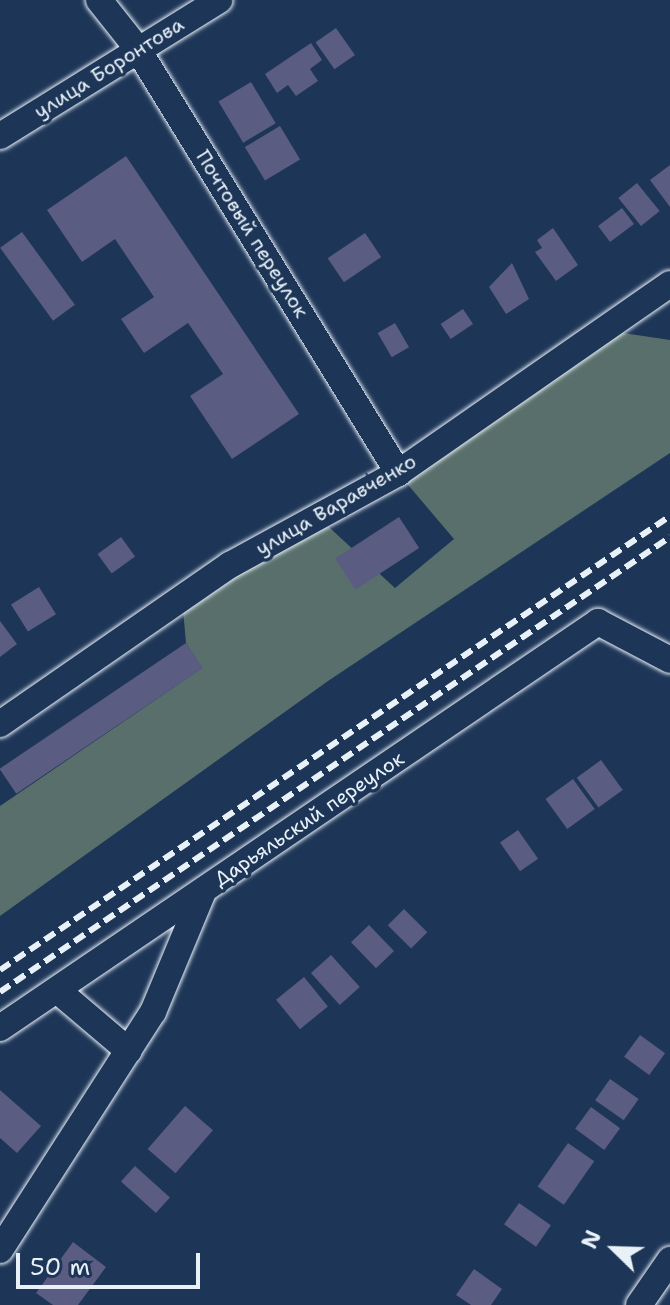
<!DOCTYPE html>
<meta charset="utf-8">
<style>
body{margin:0}
#map{position:relative;width:670px;height:1305px;overflow:hidden;background:#1d3557;font-family:"Shantell Sans",sans-serif}
div>[style]{position:absolute}
.green>*{inset:0;background:#586f6b}
.building>*{inset:0;background:#5a5c81;transform-origin:0 0}
.roads{filter:drop-shadow(0 0 2px #e8f1f8) drop-shadow(0 0 2px #e8f1f8)}
.minor>*{height:26px;margin:-13px;padding:0 13px;transform-origin:13px;border-radius:13px;background:#1d3557}
.rail>*{height:6px;margin-top:-3px;transform-origin:0;background:repeating-linear-gradient(90deg,#e8f1f8 0 12px,transparent 0 18px)}
span{translate:-50% -50%;white-space:nowrap;text-align:center;line-height:1.15;-webkit-text-stroke:7px #1d3557;paint-order:stroke}
.street-label{font-size:20px;color:#e8f1f8}
.north{position:absolute;left:574px;top:1209px;width:80px;height:80px;-webkit-text-stroke:6px #1d3557;paint-order:stroke;rotate:293deg;font-size:22px;font-weight:700;line-height:32px;text-align:center;color:#e8f1f8}
.north::after{content:'';display:block;margin:auto;width:28px;height:36px;background:#e8f1f8;clip-path:polygon(50% 0,100% 100%,50% 72%,0 100%)}
.scale{position:absolute;left:16px;top:1253px;width:184px;height:36px;box-sizing:border-box;border:4px solid #e8f1f8;border-top:0;padding-left:10px;font-size:24px;line-height:28px;white-space:nowrap;color:#e8f1f8;-webkit-text-stroke:6px #1d3557;paint-order:stroke}
</style>
<div id="map">
<div class="green">
<div style="clip-path:polygon(603px 330px,670px 340px,670px 453px,328px 681px,0 916px,0 806px,202px 668px,186px 643px,182px 599px,318px 517px,395px 588px,454px 539px,398px 473px)"></div>
</div>
<div class="building">
<div style="left:336px;top:28px;width:33px;height:25px;rotate:55deg"></div>
<div style="clip-path:polygon(311px 43px,322px 60px,310px 69px,318px 81px,296px 96px,288px 85px,277px 93px,265px 74px)"></div>
<div style="left:251px;top:82px;width:48px;height:38px;rotate:59deg"></div>
<div style="left:280px;top:126px;width:39px;height:41px;rotate:59deg"></div>
<div style="clip-path:polygon(126px 156px,299px 414px,232px 459px,190px 396px,223px 374px,188px 323px,144px 353px,121px 319px,154px 297px,115px 239px,82px 262px,47px 210px)"></div>
<div style="clip-path:polygon(670px 165px,670px 207px,650px 180px)"></div>
<div style="left:637px;top:183px;width:36px;height:24px;rotate:51deg"></div>
<div style="left:622px;top:208px;width:20px;height:30px;rotate:53deg"></div>
<div style="clip-path:polygon(553px 228px,578px 265px,556px 281px,535px 252px,542px 248px,537px 240px)"></div>
<div style="left:22px;top:232px;width:90px;height:27px;rotate:54deg"></div>
<div style="left:365px;top:233px;width:29px;height:45px;rotate:56deg"></div>
<div style="clip-path:polygon(512px 263px,529px 299px,506px 314px,489px 287px)"></div>
<div style="left:463px;top:309px;width:18px;height:27px;rotate:56deg"></div>
<div style="left:395px;top:323px;width:28px;height:20px;rotate:60deg"></div>
<div style="left:399px;top:517px;width:37px;height:76px;rotate:57deg"></div>
<div style="left:121px;top:537px;width:24px;height:29px;rotate:54deg"></div>
<div style="left:39px;top:587px;width:32px;height:33px;rotate:58deg"></div>
<div style="clip-path:polygon(0 621px,17px 644px,0 657px)"></div>
<div style="left:186px;top:643px;width:30px;height:225px;rotate:56deg"></div>
<div style="left:601px;top:760px;width:37px;height:30px;rotate:54deg"></div>
<div style="left:573px;top:779px;width:37px;height:34px;rotate:54deg"></div>
<div style="left:518px;top:830px;width:35px;height:22px;rotate:55deg"></div>
<div style="left:404px;top:909px;width:33px;height:23px;rotate:45deg"></div>
<div style="left:369px;top:925px;width:36px;height:25px;rotate:46deg"></div>
<div style="left:331px;top:955px;width:43px;height:27px;rotate:48deg"></div>
<div style="left:304px;top:977px;width:38px;height:36px;rotate:51deg"></div>
<div style="left:640px;top:1035px;width:31px;height:27px;rotate:36deg"></div>
<div style="left:610px;top:1079px;width:35px;height:26px;rotate:35deg"></div>
<div style="clip-path:polygon(0 1090px,41px 1126px,17px 1153px,0 1138px)"></div>
<div style="left:185px;top:1106px;width:37px;height:57px;rotate:41deg"></div>
<div style="left:591px;top:1107px;width:36px;height:27px;rotate:36deg"></div>
<div style="left:568px;top:1143px;width:32px;height:53px;rotate:35deg"></div>
<div style="left:135px;top:1166px;width:47px;height:21px;rotate:42deg"></div>
<div style="left:519px;top:1203px;width:39px;height:26px;rotate:35deg"></div>
<div style="clip-path:polygon(73px 1242px,106px 1267px,78px 1305px,53px 1305px,36px 1293px)"></div>
<div style="clip-path:polygon(474px 1269px,502px 1289px,491px 1305px,471px 1305px,456px 1295px)"></div>
</div>
<div class="roads">
<div class="minor">
<div style="left:99px;top:0;width:61px;rotate:51.6deg"></div>
<div style="left:137px;top:48px;width:499px;rotate:58.4deg"></div>
<div style="left:0;top:136px;width:258px;rotate:-31.8deg"></div>
<div style="left:0;top:724px;width:280px;rotate:-34.7deg"></div>
<div style="left:230px;top:565px;width:192px;rotate:-28.7deg"></div>
<div style="left:398px;top:473px;width:331px;rotate:-34.8deg"></div>
<div style="left:57px;top:990px;width:94px;rotate:40.3deg"></div>
<div style="left:0;top:1028px;width:723px;rotate:-34.17deg"></div>
<div style="left:598px;top:622px;width:81px;rotate:27.8deg"></div>
<div style="left:0;top:1250px;width:283px;rotate:-57.3deg"></div>
<div style="left:153px;top:1012px;width:130px;rotate:-67.4deg"></div>
<div style="left:639px;top:1305px;width:55px;rotate:-55.4deg"></div>
</div>
</div>
<div class="rail">
<div style="left:0;top:970px;width:809px;rotate:-34.12deg"></div>
<div style="left:0;top:992px;width:810px;rotate:-34.18deg"></div>
</div>
<div class="street-label">
<span style="left:109px;top:68px;rotate:-32deg">улица Боронтова</span>
<span style="left:252px;top:234px;rotate:58deg">Почтовый переулок</span>
<span style="left:336px;top:505px;rotate:-30deg">улица Варавченко</span>
<span style="left:309px;top:819px;rotate:-34deg">Дарьяльский переулок</span>
</div>
<div class="north">N</div>
<div class="scale">50 m</div>
</div>
